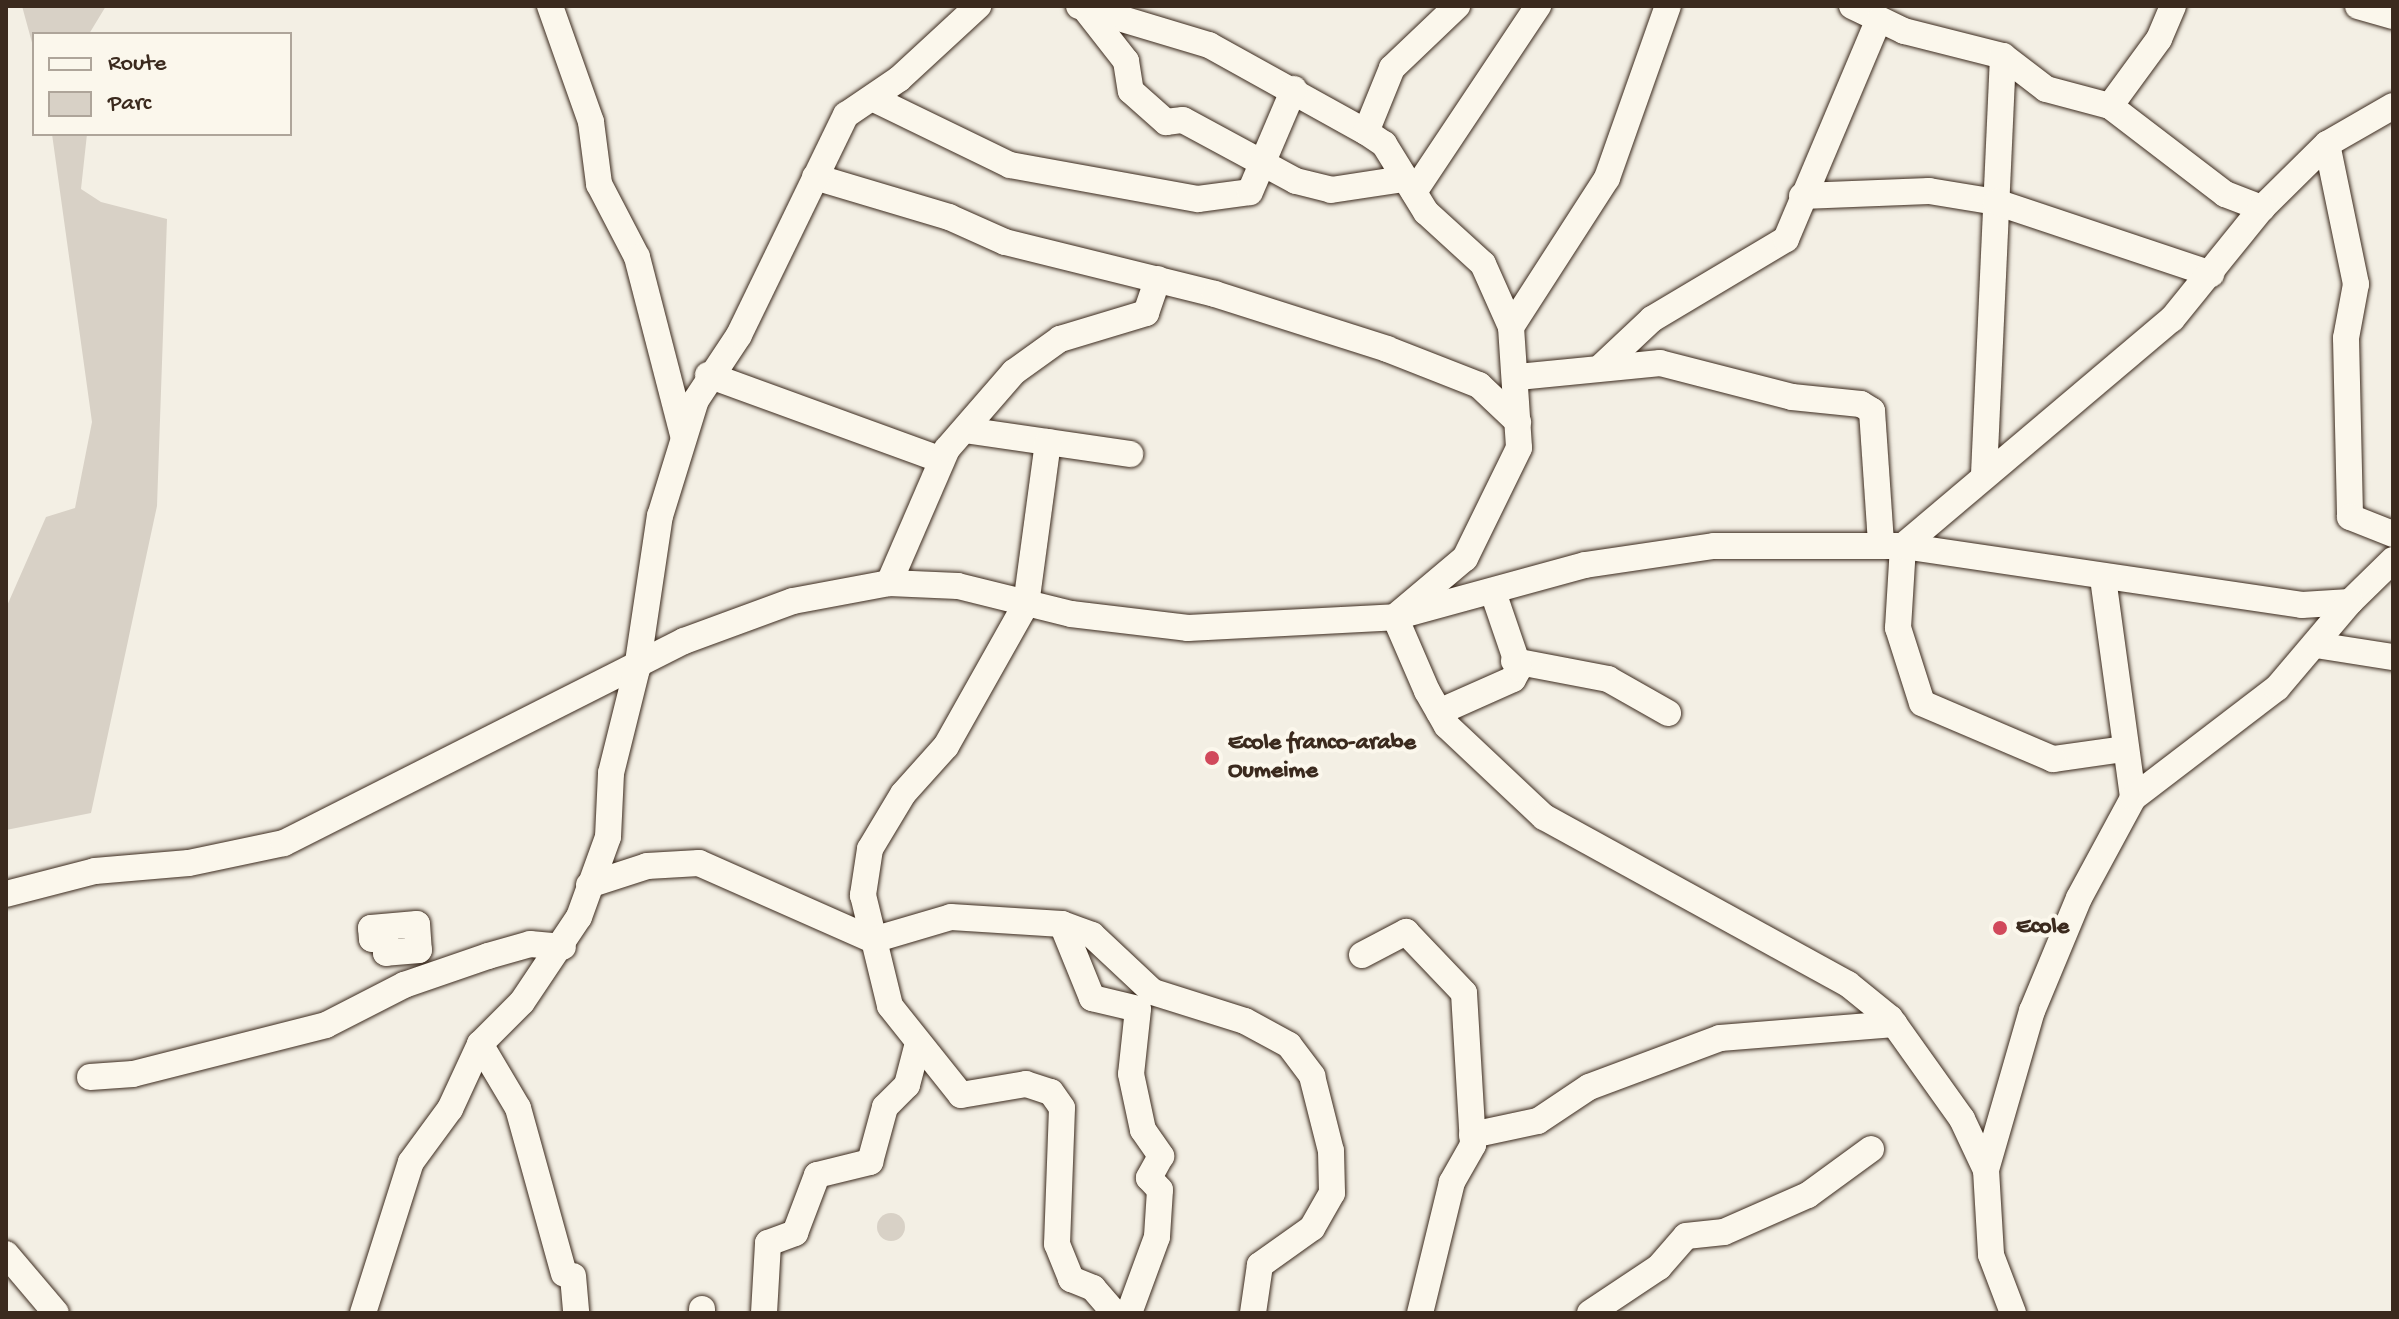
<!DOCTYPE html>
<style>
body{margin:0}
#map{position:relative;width:2399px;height:1319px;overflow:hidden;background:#f3efe4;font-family:"Gochi Hand",sans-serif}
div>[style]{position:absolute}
.green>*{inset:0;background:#d8d1c6}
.round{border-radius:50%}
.roads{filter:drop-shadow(0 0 2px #3b2a1e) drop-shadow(0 0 2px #3b2a1e)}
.minor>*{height:26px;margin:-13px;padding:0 13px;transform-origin:13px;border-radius:13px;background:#fbf7ec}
.dots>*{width:22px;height:22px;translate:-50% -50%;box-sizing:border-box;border:4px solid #fbf7ec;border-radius:50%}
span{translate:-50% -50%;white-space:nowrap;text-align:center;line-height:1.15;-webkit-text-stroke:8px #fbf7ec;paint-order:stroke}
.poi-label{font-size:24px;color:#3b2a1e;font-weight:700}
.left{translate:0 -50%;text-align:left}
.frame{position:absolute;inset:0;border:8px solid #3b2a1e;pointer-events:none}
.legend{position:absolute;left:32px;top:32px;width:260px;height:104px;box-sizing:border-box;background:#fbf7ec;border:2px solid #aea59a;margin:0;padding:10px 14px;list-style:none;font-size:24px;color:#3b2a1e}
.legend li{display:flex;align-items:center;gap:16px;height:40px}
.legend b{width:40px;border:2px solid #aea59a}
</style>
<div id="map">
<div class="green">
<div style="clip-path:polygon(22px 6px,106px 6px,89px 34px,34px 34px,34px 50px)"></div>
<div style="clip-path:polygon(52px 134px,87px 134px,81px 189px,101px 202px,167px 219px,157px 506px,91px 813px,6px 830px,6px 608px,46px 517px,75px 508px,92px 422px)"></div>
<div class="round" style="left:877px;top:1213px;width:28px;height:28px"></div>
</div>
<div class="roads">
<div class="minor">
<div style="left:550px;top:6px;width:123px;rotate:70.5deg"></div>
<div style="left:591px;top:122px;width:63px;rotate:82.6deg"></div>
<div style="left:599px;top:184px;width:82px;rotate:62.5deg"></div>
<div style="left:637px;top:257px;width:184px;rotate:75.5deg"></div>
<div style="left:1079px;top:6px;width:136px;rotate:16.7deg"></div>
<div style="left:1209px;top:45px;width:179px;rotate:29deg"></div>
<div style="left:1366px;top:132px;width:22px;rotate:34deg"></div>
<div style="left:1384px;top:144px;width:80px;rotate:58.3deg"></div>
<div style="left:1426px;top:212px;width:77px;rotate:42.4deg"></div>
<div style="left:1483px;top:264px;width:69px;rotate:66deg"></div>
<div style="left:1511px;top:327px;width:121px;rotate:86.2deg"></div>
<div style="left:1519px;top:448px;width:123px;rotate:116.1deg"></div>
<div style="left:1465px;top:558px;width:92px;rotate:139.9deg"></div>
<div style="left:1395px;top:617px;width:81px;rotate:66.6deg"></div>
<div style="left:1427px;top:691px;width:40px;rotate:60.3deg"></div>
<div style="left:1447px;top:726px;width:133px;rotate:43.2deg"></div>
<div style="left:1544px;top:817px;width:347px;rotate:28.8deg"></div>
<div style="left:1848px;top:984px;width:54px;rotate:39deg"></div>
<div style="left:1890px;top:1018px;width:124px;rotate:54.5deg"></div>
<div style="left:1962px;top:1119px;width:56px;rotate:64.8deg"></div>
<div style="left:1986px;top:1170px;width:85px;rotate:86.6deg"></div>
<div style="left:1991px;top:1255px;width:62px;rotate:69.2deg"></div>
<div style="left:1852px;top:6px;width:58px;rotate:25.7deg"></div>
<div style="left:1904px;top:31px;width:102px;rotate:14.2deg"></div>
<div style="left:2003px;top:56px;width:416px;rotate:92.6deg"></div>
<div style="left:2358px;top:6px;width:36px;rotate:16deg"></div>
<div style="left:1086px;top:10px;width:65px;rotate:51.9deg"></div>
<div style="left:1126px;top:61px;width:30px;rotate:81deg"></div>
<div style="left:1131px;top:91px;width:47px;rotate:41.5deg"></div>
<div style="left:1166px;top:122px;width:17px;rotate:-7deg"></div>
<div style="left:1183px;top:120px;width:128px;rotate:28.4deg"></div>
<div style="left:1296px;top:181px;width:36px;rotate:14deg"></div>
<div style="left:1331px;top:190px;width:74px;rotate:-8.6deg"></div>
<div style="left:2003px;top:56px;width:54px;rotate:37.5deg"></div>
<div style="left:2046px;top:89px;width:66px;rotate:14.9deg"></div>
<div style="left:2110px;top:106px;width:145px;rotate:37.4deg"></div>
<div style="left:2225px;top:194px;width:40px;rotate:21deg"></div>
<div style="left:2262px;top:208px;width:91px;rotate:-44.6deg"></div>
<div style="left:2327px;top:144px;width:76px;rotate:-29.9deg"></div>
<div style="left:874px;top:99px;width:151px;rotate:25.9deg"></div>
<div style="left:1010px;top:165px;width:191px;rotate:10.3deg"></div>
<div style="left:1198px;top:199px;width:52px;rotate:-7.7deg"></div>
<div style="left:1250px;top:192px;width:112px;rotate:-66.9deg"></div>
<div style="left:2110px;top:106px;width:83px;rotate:-53.8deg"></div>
<div style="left:2159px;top:39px;width:36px;rotate:-67deg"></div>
<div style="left:1366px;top:132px;width:69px;rotate:-67.9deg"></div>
<div style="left:1392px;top:68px;width:90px;rotate:-43.6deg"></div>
<div style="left:2327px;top:144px;width:143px;rotate:78.3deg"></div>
<div style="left:2356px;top:284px;width:55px;rotate:100.5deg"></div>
<div style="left:2346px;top:338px;width:179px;rotate:88.7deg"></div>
<div style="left:2350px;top:517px;width:46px;rotate:21.6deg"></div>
<div style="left:815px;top:177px;width:140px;rotate:16.6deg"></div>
<div style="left:949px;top:217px;width:61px;rotate:24.1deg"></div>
<div style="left:1005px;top:242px;width:216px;rotate:13.9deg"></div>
<div style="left:1215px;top:294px;width:181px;rotate:17.7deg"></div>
<div style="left:1387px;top:349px;width:99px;rotate:21.4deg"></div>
<div style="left:1479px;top:385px;width:54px;rotate:43.5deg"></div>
<div style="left:1414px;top:192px;width:224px;rotate:-56.3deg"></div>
<div style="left:1802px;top:196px;width:127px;rotate:-2.3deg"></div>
<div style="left:1929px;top:191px;width:68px;rotate:9.3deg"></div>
<div style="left:1996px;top:202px;width:227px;rotate:18.5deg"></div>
<div style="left:1511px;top:327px;width:177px;rotate:-57.2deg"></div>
<div style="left:1607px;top:178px;width:182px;rotate:-70.5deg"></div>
<div style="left:1602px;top:366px;width:69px;rotate:-43.2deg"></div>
<div style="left:1652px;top:319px;width:156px;rotate:-30.8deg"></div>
<div style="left:1786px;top:239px;width:237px;rotate:-67.1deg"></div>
<div style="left:708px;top:375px;width:248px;rotate:20deg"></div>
<div style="left:1518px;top:377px;width:143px;rotate:-5.6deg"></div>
<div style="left:1660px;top:363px;width:136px;rotate:14.4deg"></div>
<div style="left:1792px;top:397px;width:69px;rotate:5.8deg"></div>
<div style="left:1861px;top:404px;width:13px;rotate:32deg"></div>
<div style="left:1872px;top:411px;width:133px;rotate:86.1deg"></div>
<div style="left:965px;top:430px;width:167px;rotate:8.3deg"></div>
<div style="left:1048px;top:442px;width:163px;rotate:97.7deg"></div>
<div style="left:1026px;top:604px;width:163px;rotate:119.4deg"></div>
<div style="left:946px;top:746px;width:64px;rotate:131.9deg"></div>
<div style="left:903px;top:794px;width:64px;rotate:121deg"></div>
<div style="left:870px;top:849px;width:47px;rotate:98.7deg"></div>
<div style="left:863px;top:895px;width:114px;rotate:76.3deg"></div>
<div style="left:890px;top:1006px;width:114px;rotate:51.4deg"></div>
<div style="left:961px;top:1095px;width:66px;rotate:-9.6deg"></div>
<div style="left:1026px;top:1084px;width:26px;rotate:18deg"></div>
<div style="left:1051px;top:1092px;width:19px;rotate:55deg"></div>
<div style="left:1062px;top:1108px;width:136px;rotate:92.1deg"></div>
<div style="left:1057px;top:1244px;width:38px;rotate:68deg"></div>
<div style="left:1071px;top:1279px;width:24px;rotate:22deg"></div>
<div style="left:1093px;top:1288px;width:33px;rotate:49deg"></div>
<div style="left:2103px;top:578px;width:222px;rotate:82.2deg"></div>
<div style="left:889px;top:583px;width:146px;rotate:-66.6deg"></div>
<div style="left:947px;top:449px;width:102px;rotate:-49deg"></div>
<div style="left:1014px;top:372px;width:57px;rotate:-35.7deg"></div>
<div style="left:1060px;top:339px;width:90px;rotate:-16.8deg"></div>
<div style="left:1146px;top:313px;width:36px;rotate:-71deg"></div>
<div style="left:2316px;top:645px;width:78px;rotate:8.9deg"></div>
<div style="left:1514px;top:661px;width:96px;rotate:10.8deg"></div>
<div style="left:1608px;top:679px;width:69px;rotate:29.5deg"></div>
<div style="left:1439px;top:712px;width:81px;rotate:-24deg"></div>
<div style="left:1513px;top:679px;width:13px;rotate:-61deg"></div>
<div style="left:1519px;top:668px;width:80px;rotate:-108.9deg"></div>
<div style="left:2124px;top:749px;width:72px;rotate:172deg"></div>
<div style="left:2053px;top:759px;width:142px;rotate:-156.9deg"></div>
<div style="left:1922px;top:703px;width:79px;rotate:-107.7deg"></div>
<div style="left:1898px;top:628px;width:82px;rotate:-86.5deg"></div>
<div style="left:1903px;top:546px;width:352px;rotate:-40.2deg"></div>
<div style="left:2172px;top:319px;width:143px;rotate:-51deg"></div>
<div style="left:589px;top:885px;width:61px;rotate:-18.1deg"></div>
<div style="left:647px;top:866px;width:52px;rotate:-3.3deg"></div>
<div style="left:699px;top:863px;width:190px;rotate:23.9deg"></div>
<div style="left:873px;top:940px;width:81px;rotate:-16.4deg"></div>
<div style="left:951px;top:917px;width:111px;rotate:3.6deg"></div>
<div style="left:1062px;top:924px;width:32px;rotate:20deg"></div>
<div style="left:1092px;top:935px;width:83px;rotate:43.1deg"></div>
<div style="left:1153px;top:992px;width:96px;rotate:17.5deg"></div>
<div style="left:1245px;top:1021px;width:50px;rotate:28.6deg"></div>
<div style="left:1289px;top:1045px;width:39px;rotate:53deg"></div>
<div style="left:1312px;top:1076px;width:77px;rotate:75.8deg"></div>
<div style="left:1331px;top:1151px;width:42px;rotate:88.6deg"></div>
<div style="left:1332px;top:1193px;width:40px;rotate:119.7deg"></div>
<div style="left:1312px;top:1228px;width:64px;rotate:144.6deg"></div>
<div style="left:1260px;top:1265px;width:49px;rotate:98.3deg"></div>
<div style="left:6px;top:894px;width:92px;rotate:-14.5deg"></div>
<div style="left:95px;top:871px;width:94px;rotate:-4.9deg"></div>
<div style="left:189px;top:863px;width:97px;rotate:-11.9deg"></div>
<div style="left:284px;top:843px;width:448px;rotate:-26.8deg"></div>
<div style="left:684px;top:641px;width:116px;rotate:-20.2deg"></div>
<div style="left:793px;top:601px;width:98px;rotate:-10.6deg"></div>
<div style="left:889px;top:583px;width:69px;rotate:2.5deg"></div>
<div style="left:958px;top:586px;width:116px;rotate:13.9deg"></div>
<div style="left:1071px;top:614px;width:118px;rotate:6.8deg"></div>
<div style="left:1188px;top:628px;width:207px;rotate:-3deg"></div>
<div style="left:1395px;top:617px;width:197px;rotate:-15.3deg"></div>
<div style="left:1585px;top:565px;width:130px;rotate:-8.4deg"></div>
<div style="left:1714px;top:546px;width:189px"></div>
<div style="left:1903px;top:546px;width:403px;rotate:8.4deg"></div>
<div style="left:2302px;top:605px;width:48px;rotate:-3.6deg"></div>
<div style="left:2350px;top:602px;width:60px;rotate:-44.3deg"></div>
<div style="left:417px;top:924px;width:26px;rotate:86deg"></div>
<div style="left:419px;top:950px;width:33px;rotate:175deg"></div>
<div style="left:386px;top:953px;width:15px;rotate:-94deg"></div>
<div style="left:385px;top:938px;width:13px;rotate:176deg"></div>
<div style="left:372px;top:939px;width:11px;rotate:-95deg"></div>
<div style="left:371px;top:928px;width:46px;rotate:-5deg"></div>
<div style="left:1062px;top:924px;width:80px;rotate:67.9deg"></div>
<div style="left:1092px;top:998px;width:47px;rotate:13.4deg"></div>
<div style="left:1138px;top:1009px;width:65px;rotate:96.1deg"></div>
<div style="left:1131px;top:1074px;width:57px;rotate:77.9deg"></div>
<div style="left:1143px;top:1130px;width:32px;rotate:55deg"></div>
<div style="left:1161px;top:1156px;width:25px;rotate:119deg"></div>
<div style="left:1149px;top:1178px;width:16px;rotate:47deg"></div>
<div style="left:1160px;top:1190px;width:47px;rotate:93.7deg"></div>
<div style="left:1157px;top:1237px;width:81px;rotate:110.2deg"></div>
<div style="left:1362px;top:955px;width:50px;rotate:-27.6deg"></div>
<div style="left:1406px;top:932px;width:84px;rotate:46.4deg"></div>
<div style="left:1464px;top:993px;width:152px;rotate:86.6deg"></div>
<div style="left:1473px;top:1145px;width:43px;rotate:119.6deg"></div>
<div style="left:1452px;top:1182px;width:135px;rotate:103.7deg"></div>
<div style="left:480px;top:1044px;width:74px;rotate:59.3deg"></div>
<div style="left:518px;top:1108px;width:172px;rotate:74.5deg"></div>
<div style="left:90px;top:1077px;width:43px;rotate:-4deg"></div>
<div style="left:133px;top:1074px;width:199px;rotate:-14.2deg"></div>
<div style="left:326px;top:1025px;width:88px;rotate:-27.1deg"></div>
<div style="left:404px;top:985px;width:89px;rotate:-19deg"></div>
<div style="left:488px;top:956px;width:44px;rotate:-15.9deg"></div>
<div style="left:530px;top:944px;width:33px;rotate:5deg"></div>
<div style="left:1472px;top:1135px;width:67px;rotate:-12deg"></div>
<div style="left:1538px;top:1121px;width:61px;rotate:-33.7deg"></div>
<div style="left:1589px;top:1087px;width:140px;rotate:-20.5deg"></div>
<div style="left:1720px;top:1038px;width:175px;rotate:-4.6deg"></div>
<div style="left:1986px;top:1170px;width:166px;rotate:-73.9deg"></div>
<div style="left:2032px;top:1011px;width:122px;rotate:-67.4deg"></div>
<div style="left:2079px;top:898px;width:114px;rotate:-61.6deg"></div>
<div style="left:2133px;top:798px;width:181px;rotate:-37.4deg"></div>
<div style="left:2277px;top:688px;width:113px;rotate:-49.7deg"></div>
<div style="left:6px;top:1254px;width:77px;rotate:49.7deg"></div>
<div style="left:573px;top:1276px;width:37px;rotate:85deg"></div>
<div style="left:702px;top:1309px;width:4px;rotate:90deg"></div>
<div style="left:363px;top:1313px;width:158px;rotate:-72.4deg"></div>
<div style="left:411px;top:1162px;width:66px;rotate:-53.7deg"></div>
<div style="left:450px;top:1109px;width:72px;rotate:-65.2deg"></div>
<div style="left:480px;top:1044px;width:59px;rotate:-45deg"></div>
<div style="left:522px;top:1002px;width:102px;rotate:-56.2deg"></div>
<div style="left:579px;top:917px;width:85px;rotate:-70.1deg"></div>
<div style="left:608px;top:837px;width:64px;rotate:-87.3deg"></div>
<div style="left:611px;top:773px;width:107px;rotate:-76deg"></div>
<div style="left:637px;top:669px;width:155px;rotate:-81.5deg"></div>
<div style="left:660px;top:516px;width:121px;rotate:-72.8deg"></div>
<div style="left:696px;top:400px;width:78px;rotate:-56.5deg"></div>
<div style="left:739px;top:335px;width:245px;rotate:-64.1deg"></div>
<div style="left:846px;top:115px;width:64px;rotate:-34.2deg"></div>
<div style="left:899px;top:79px;width:108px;rotate:-42.7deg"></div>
<div style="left:764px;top:1313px;width:70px;rotate:-86.7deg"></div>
<div style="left:768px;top:1243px;width:29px;rotate:-20deg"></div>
<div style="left:795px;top:1233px;width:62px;rotate:-69.2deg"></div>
<div style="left:817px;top:1175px;width:55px;rotate:-13.8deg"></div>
<div style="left:870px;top:1162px;width:57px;rotate:-74.7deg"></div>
<div style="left:885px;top:1107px;width:31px;rotate:-45deg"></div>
<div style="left:907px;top:1085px;width:43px;rotate:-75.3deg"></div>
<div style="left:1590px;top:1313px;width:83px;rotate:-33.7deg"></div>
<div style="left:1659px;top:1267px;width:41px;rotate:-48.9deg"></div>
<div style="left:1686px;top:1236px;width:38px;rotate:-6deg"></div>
<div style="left:1724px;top:1232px;width:92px;rotate:-23.8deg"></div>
<div style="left:1808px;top:1195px;width:78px;rotate:-36.1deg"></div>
</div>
</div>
<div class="dots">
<div style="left:1212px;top:758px;background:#d1495b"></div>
<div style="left:2000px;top:928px;background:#d1495b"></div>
</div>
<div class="poi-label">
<span class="left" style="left:1228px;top:758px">Ecole franco-arabe<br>Oumeime</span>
<span class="left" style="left:2016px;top:928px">Ecole</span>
</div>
<div class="frame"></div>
<ul class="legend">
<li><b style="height:10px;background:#fbf7ec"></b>Route</li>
<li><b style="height:22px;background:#d8d1c6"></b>Parc</li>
</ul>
</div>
